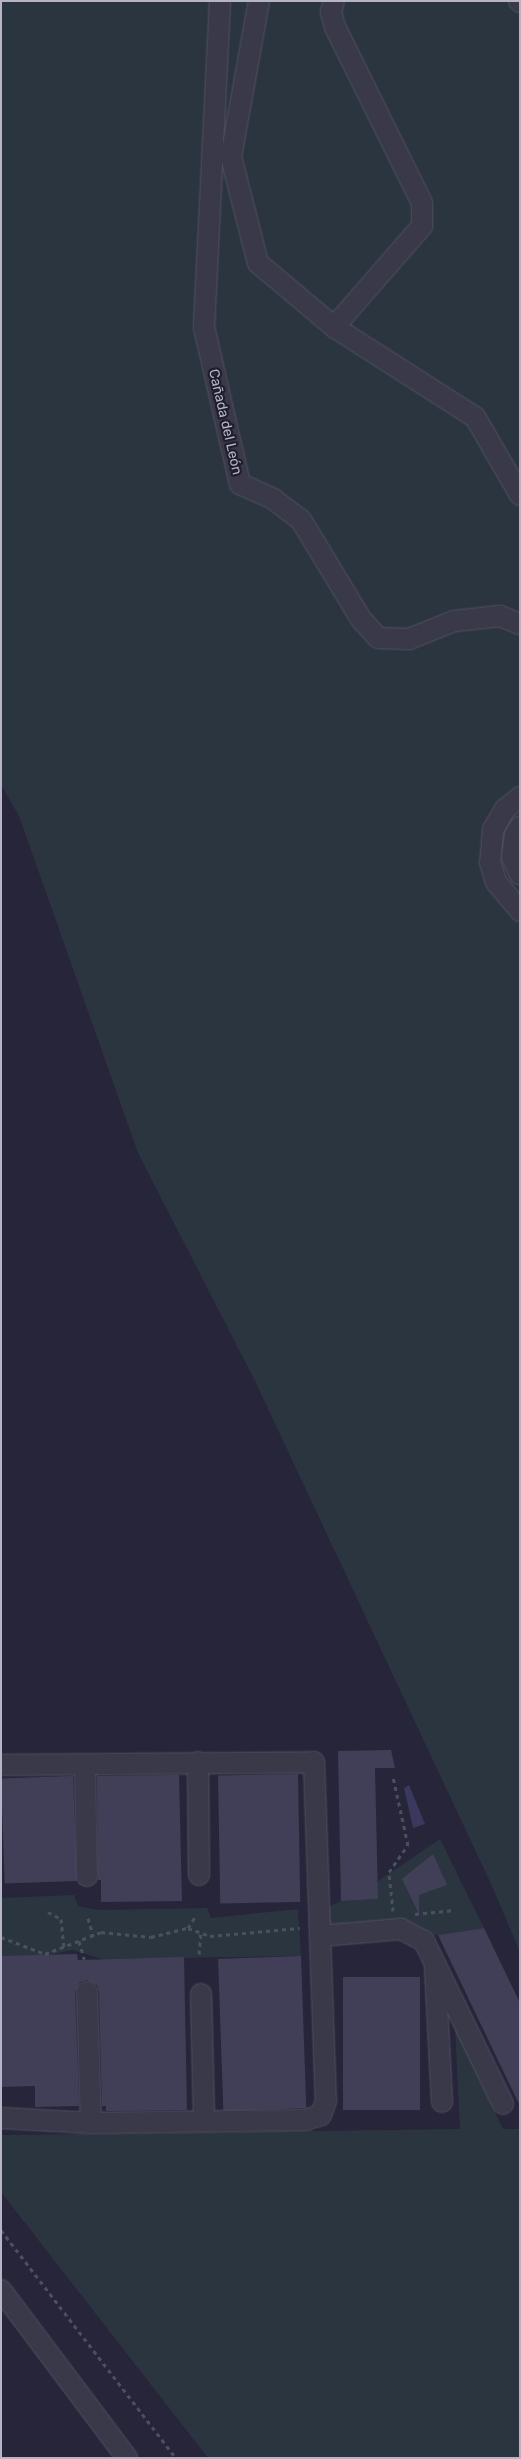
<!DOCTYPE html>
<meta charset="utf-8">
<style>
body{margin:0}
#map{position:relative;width:521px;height:2459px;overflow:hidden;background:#262539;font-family:Rubik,sans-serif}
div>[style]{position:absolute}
.green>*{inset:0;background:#2b3540}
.water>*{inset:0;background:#3b385d}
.building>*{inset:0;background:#413f57;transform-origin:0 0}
.path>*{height:3px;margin-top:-1.5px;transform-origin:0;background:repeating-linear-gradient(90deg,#49515c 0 4px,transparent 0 8px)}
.roads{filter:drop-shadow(0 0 1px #525162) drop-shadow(0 0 1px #525162)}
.minor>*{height:20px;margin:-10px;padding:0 10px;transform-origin:10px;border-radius:10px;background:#3a394a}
span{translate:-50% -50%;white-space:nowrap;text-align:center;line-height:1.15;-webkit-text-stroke:4.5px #1f1e2f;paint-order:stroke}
.street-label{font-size:14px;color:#b6b4c6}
.frame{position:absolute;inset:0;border:2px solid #b6b4c6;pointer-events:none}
</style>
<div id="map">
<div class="green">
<div style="clip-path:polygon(1px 1px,520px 1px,520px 1952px,492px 1886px,255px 1381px,138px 1153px,19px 816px,1px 785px)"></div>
<div style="clip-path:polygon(440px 1839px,484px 1928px,438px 1935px,320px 1927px,320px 1911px,341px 1901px,378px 1899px,377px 1882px)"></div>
<div style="clip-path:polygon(74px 1895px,78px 1906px,97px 1910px,207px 1908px,211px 1918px,298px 1909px,301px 1956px,102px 1959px,73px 1950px,33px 1958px,1px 1958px,1px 1898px)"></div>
<div style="clip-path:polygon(455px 2027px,503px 2129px,520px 2129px,520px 2458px,208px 2458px,1px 2192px,1px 2135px,460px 2129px)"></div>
</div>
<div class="water">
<div style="clip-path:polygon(409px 1785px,425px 1824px,413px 1828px,404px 1788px)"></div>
</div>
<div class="building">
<div style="clip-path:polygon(391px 1750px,395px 1768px,375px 1768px,378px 1899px,341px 1901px,338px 1751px)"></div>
<div style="left:298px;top:1774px;width:128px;height:80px;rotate:89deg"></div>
<div style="clip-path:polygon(179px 1775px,182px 1901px,101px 1902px,101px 1880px,98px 1880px,97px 1776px)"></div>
<div style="left:73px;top:1776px;width:105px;height:72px;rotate:88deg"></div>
<div style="clip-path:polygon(433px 1854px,447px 1885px,419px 1895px,419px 1914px,402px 1879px)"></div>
<div style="clip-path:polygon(484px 1928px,520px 2003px,520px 2106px,438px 1935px)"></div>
<div style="clip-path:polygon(77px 1954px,78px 1960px,184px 1957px,187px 2110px,106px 2111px,106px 2106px,102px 2106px,99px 1992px,97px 1985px,87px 1980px,80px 1982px,75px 1992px,79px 2106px,35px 2107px,35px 2086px,1px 2087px,1px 1956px)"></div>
<div style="left:301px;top:1956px;width:152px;height:83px;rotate:88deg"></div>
<div style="left:343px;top:1977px;width:77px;height:133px"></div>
</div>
<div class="path">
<div style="left:393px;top:1911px;width:39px;rotate:-96deg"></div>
<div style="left:389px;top:1872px;width:33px;rotate:-55deg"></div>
<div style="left:408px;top:1845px;width:70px;rotate:-102.4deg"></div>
<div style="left:48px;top:1912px;width:15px;rotate:28deg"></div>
<div style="left:61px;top:1919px;width:28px;rotate:84deg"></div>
<div style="left:415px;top:1914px;width:40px;rotate:-5.7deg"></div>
<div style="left:88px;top:1918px;width:19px;rotate:74deg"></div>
<div style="left:188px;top:1928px;width:13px;rotate:-58deg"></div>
<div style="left:1px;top:1937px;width:47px;rotate:21.1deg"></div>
<div style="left:45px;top:1954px;width:60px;rotate:-21.4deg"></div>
<div style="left:101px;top:1932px;width:50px;rotate:5.7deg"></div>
<div style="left:151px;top:1937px;width:38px;rotate:-14deg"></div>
<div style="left:188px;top:1928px;width:23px;rotate:20deg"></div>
<div style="left:210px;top:1936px;width:90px;rotate:-5.1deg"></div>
<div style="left:79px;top:1941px;width:19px;rotate:74deg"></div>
<div style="left:199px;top:1954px;width:21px;rotate:-85deg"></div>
<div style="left:1px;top:2230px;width:287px;rotate:52.5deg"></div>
</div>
<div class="roads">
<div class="minor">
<div style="left:220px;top:1px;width:326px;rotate:92.8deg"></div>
<div style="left:204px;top:327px;width:161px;rotate:77.1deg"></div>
<div style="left:240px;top:484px;width:36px;rotate:24deg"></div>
<div style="left:273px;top:499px;width:35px;rotate:37deg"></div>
<div style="left:301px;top:520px;width:116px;rotate:58.8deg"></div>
<div style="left:361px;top:619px;width:25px;rotate:48deg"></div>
<div style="left:378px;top:638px;width:31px;rotate:2deg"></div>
<div style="left:409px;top:639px;width:48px;rotate:-21.8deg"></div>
<div style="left:454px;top:621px;width:46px;rotate:-6.2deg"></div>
<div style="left:500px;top:616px;width:22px;rotate:22deg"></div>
<div style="left:259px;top:1px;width:158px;rotate:100.2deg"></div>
<div style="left:231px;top:157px;width:109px;rotate:75.7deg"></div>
<div style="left:258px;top:263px;width:99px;rotate:40.1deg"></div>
<div style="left:334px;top:327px;width:167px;rotate:32.6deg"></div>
<div style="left:475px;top:417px;width:90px;rotate:60deg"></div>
<div style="left:519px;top:1px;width:1px;rotate:45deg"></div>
<div style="left:334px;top:327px;width:134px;rotate:-48.9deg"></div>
<div style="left:422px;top:226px;width:23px;rotate:-90deg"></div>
<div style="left:422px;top:203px;width:196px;rotate:-116.3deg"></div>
<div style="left:335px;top:27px;width:16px;rotate:-105deg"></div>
<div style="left:331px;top:12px;width:11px;rotate:-75deg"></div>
<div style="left:520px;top:797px;width:19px;rotate:141deg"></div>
<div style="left:505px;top:809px;width:24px;rotate:120deg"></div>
<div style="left:493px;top:830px;width:32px;rotate:95deg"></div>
<div style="left:490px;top:862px;width:21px;rotate:73deg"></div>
<div style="left:496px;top:882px;width:38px;rotate:50deg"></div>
<div style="left:520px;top:827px;width:9px;rotate:122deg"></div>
<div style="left:515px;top:835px;width:22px;rotate:98deg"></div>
<div style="left:512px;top:857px;width:19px;rotate:65deg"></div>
<div style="left:198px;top:1762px;width:113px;rotate:89.5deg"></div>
<div style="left:1px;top:1765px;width:313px;rotate:-0.5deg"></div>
<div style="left:314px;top:1762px;width:339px;rotate:88deg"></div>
<div style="left:326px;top:2101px;width:15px;rotate:110deg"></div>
<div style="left:321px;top:2115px;width:16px;rotate:162deg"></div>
<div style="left:306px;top:2120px;width:215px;rotate:179.2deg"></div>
<div style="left:91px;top:2123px;width:90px;rotate:-176.8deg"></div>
<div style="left:85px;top:1765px;width:111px;rotate:89deg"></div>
<div style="left:321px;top:1936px;width:80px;rotate:-5deg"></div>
<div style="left:401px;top:1929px;width:26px;rotate:28deg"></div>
<div style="left:424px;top:1941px;width:181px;rotate:64.1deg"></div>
<div style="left:435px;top:1968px;width:134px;rotate:87deg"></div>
<div style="left:87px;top:1992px;width:131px;rotate:88.3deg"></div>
<div style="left:201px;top:1994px;width:127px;rotate:88.6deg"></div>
<div style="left:1px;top:2290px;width:210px;rotate:53.1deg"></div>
</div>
</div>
<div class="street-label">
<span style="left:225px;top:422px;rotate:77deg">Cañada del León</span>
</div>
<div class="frame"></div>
</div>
